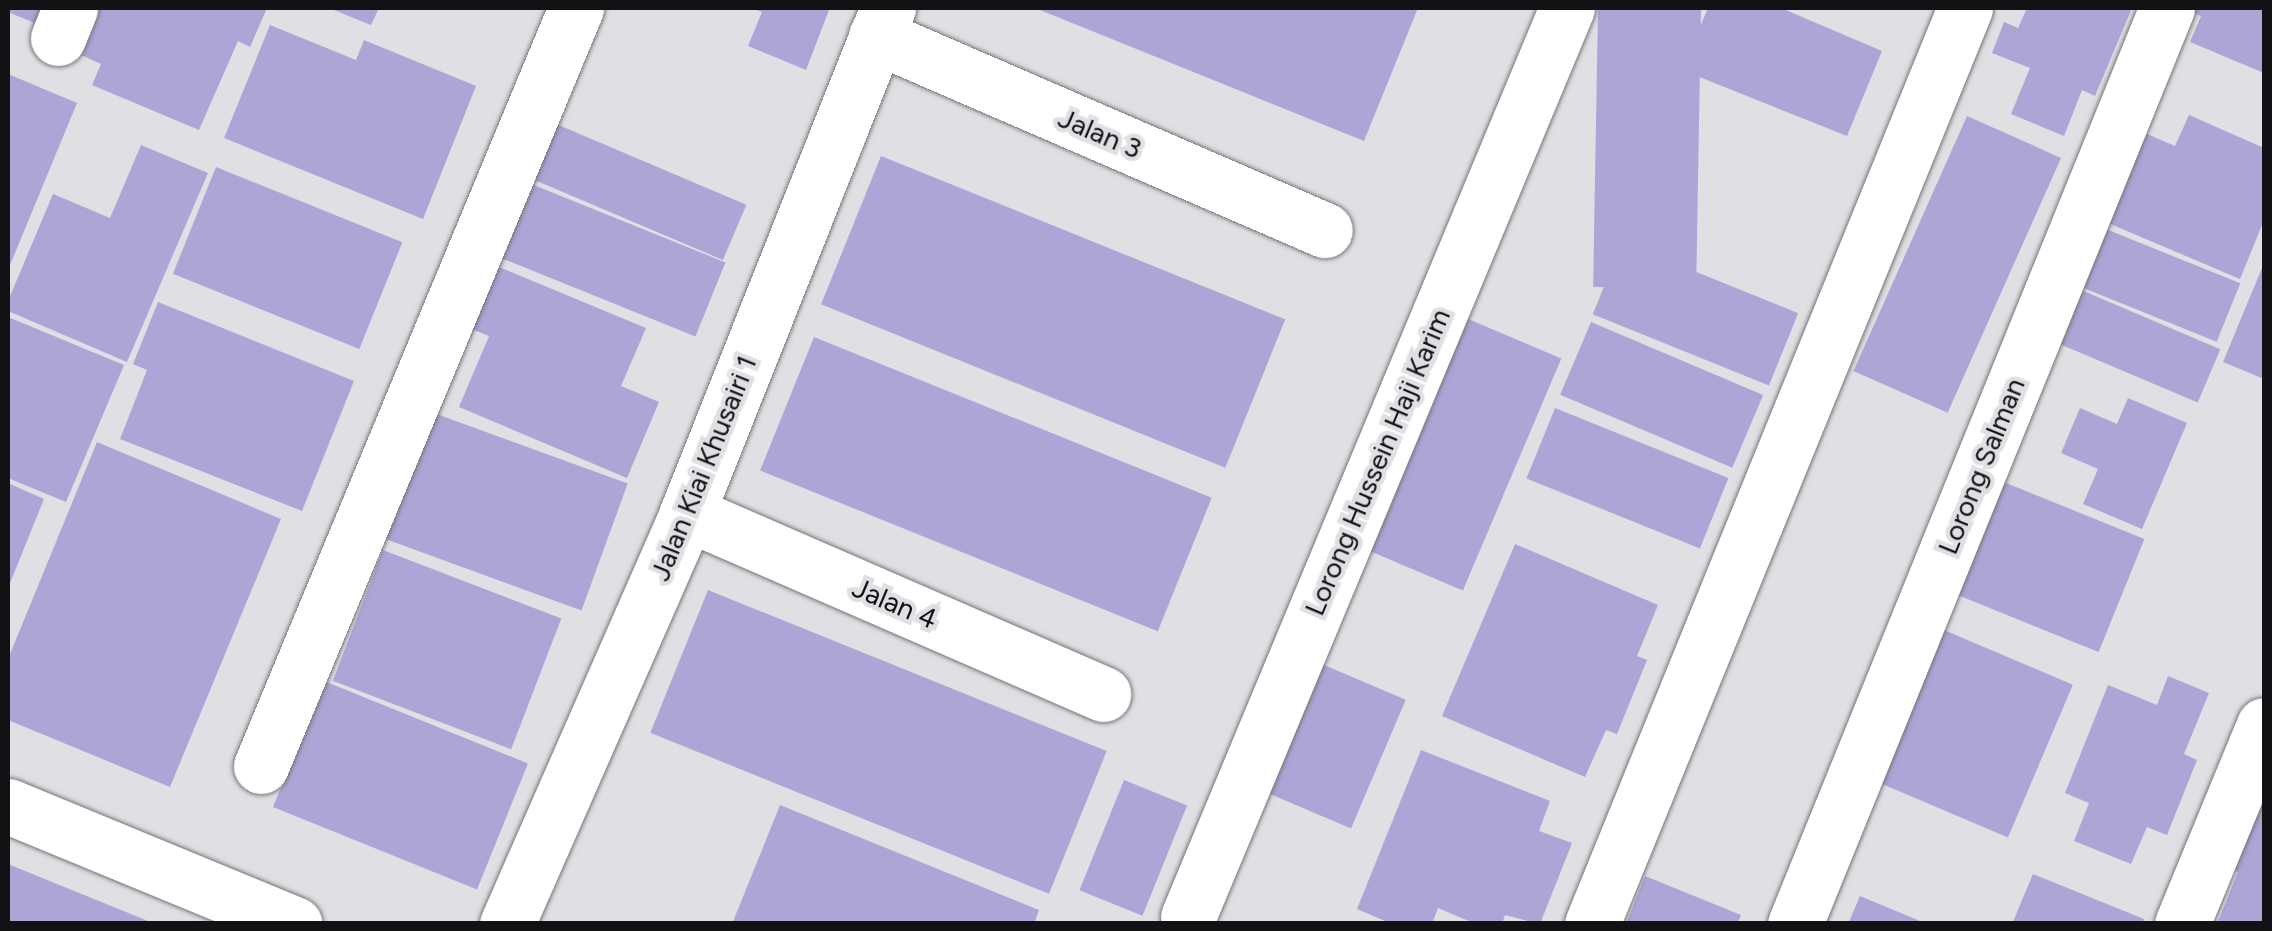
<!DOCTYPE html>
<style>
body{margin:0}
#map{position:relative;width:2272px;height:931px;overflow:hidden;background:#e0dfe4;font-family:Figtree,sans-serif}
div>[style]{position:absolute}
.building>*{inset:0;background:#ada5d6;transform-origin:0 0}
.roads{filter:drop-shadow(0 0 2px #757579) drop-shadow(0 0 2px #757579)}
.minor>*{height:55px;margin:-27.5px;padding:0 27.5px;transform-origin:27.5px;border-radius:27.5px;background:#fff}
span{translate:-50% -50%;white-space:nowrap;text-align:center;line-height:1.15;-webkit-text-stroke:9px #e0dfe4;paint-order:stroke}
.street-label{font-size:28px;color:#121214}
.frame{position:absolute;inset:0;border:10px solid #121214;pointer-events:none}
</style>
<div id="map">
<div class="building">
<div style="clip-path:polygon(8px 8px,64px 8px,54px 31px,8px 12px)"></div>
<div style="clip-path:polygon(88px 8px,267px 8px,250px 47px,238px 41px,199px 130px,92px 85px,101px 64px,70px 50px)"></div>
<div style="clip-path:polygon(329px 8px,379px 8px,371px 25px)"></div>
<div style="clip-path:polygon(750px 8px,829px 10px,806px 70px,748px 46px,762px 12px)"></div>
<div style="clip-path:polygon(1035px 8px,1418px 8px,1364px 141px)"></div>
<div style="left:1598px;top:8px;width:103px;height:279px;rotate:1deg"></div>
<div style="clip-path:polygon(1708px 8px,1781px 8px,1882px 51px,1847px 136px,1682px 70px)"></div>
<div style="clip-path:polygon(2027px 8px,2132px 8px,2095px 96px,2082px 90px,2064px 136px,2011px 114px,2030px 68px,1992px 53px,2004px 22px,2018px 28px)"></div>
<div style="clip-path:polygon(2181px 8px,2264px 8px,2264px 73px,2190px 42px,2201px 16px)"></div>
<div style="clip-path:polygon(270px 25px,356px 60px,364px 40px,476px 86px,423px 219px,224px 138px)"></div>
<div style="clip-path:polygon(8px 74px,77px 103px,8px 270px)"></div>
<div style="clip-path:polygon(2189px 115px,2264px 148px,2264px 220px,2240px 279px,2108px 223px,2147px 134px,2175px 146px)"></div>
<div style="left:1967px;top:116px;width:103px;height:279px;rotate:24deg"></div>
<div style="left:542px;top:118px;width:222px;height:60px;rotate:23deg"></div>
<div style="clip-path:polygon(141px 145px,208px 173px,127px 362px,8px 311px,8px 301px,53px 194px,110px 218px)"></div>
<div style="left:881px;top:156px;width:436px;height:160px;rotate:22deg"></div>
<div style="left:216px;top:167px;width:201px;height:115px;rotate:22deg"></div>
<div style="left:514px;top:177px;width:228px;height:80px;rotate:22deg"></div>
<div style="left:2091px;top:223px;width:161px;height:63px;rotate:22deg"></div>
<div style="left:1622px;top:242px;width:190px;height:78px;rotate:22deg"></div>
<div style="clip-path:polygon(482px 260px,646px 328px,621px 386px,659px 402px,627px 478px,459px 407px,489px 336px,456px 323px)"></div>
<div style="clip-path:polygon(2264px 263px,2264px 379px,2223px 362px)"></div>
<div style="left:2074px;top:287px;width:159px;height:58px;rotate:23deg"></div>
<div style="clip-path:polygon(158px 302px,354px 381px,302px 511px,120px 439px,147px 370px,133px 364px)"></div>
<div style="left:1461px;top:316px;width:109px;height:252px;rotate:23deg"></div>
<div style="clip-path:polygon(8px 317px,124px 365px,66px 502px,8px 478px)"></div>
<div style="left:1591px;top:322px;width:187px;height:79px;rotate:23deg"></div>
<div style="left:814px;top:337px;width:429px;height:144px;rotate:22deg"></div>
<div style="clip-path:polygon(2128px 398px,2187px 423px,2142px 529px,2083px 504px,2098px 469px,2061px 453px,2080px 408px,2117px 424px)"></div>
<div style="left:420px;top:408px;width:221px;height:135px;rotate:20deg"></div>
<div style="left:1555px;top:408px;width:187px;height:76px;rotate:22deg"></div>
<div style="clip-path:polygon(97px 442px,281px 519px,170px 787px,8px 720px,8px 659px)"></div>
<div style="left:1996px;top:479px;width:160px;height:122px;rotate:22deg"></div>
<div style="clip-path:polygon(8px 483px,44px 499px,8px 588px)"></div>
<div style="clip-path:polygon(1515px 544px,1658px 605px,1637px 656px,1647px 660px,1617px 734px,1606px 730px,1585px 777px,1442px 716px)"></div>
<div style="left:383px;top:550px;width:191px;height:140px;rotate:21deg"></div>
<div style="left:708px;top:590px;width:430px;height:154px;rotate:22deg"></div>
<div style="left:1944px;top:630px;width:140px;height:166px;rotate:23deg"></div>
<div style="left:1310px;top:659px;width:104px;height:140px;rotate:23deg"></div>
<div style="clip-path:polygon(2168px 676px,2209px 693px,2184px 754px,2197px 760px,2167px 835px,2147px 827px,2131px 864px,2074px 841px,2089px 803px,2065px 793px,2108px 685px,2157px 705px)"></div>
<div style="left:324px;top:681px;width:220px;height:136px;rotate:22deg"></div>
<div style="clip-path:polygon(1421px 750px,1550px 801px,1539px 831px,1572px 843px,1540px 924px,1505px 915px,1502px 924px,1476px 924px,1438px 908px,1432px 924px,1392px 924px,1357px 909px)"></div>
<div style="clip-path:polygon(2264px 777px,2264px 924px,2217px 924px,2238px 872px,2228px 868px)"></div>
<div style="left:1124px;top:780px;width:68px;height:119px;rotate:22deg"></div>
<div style="clip-path:polygon(780px 805px,1039px 910px,1034px 924px,732px 924px)"></div>
<div style="clip-path:polygon(8px 864px,153px 923px,153px 924px,8px 924px)"></div>
<div style="clip-path:polygon(2033px 874px,2144px 919px,2142px 924px,2012px 924px)"></div>
<div style="clip-path:polygon(1645px 876px,1741px 915px,1737px 924px,1626px 924px)"></div>
<div style="clip-path:polygon(1860px 896px,1925px 923px,1925px 924px,1848px 924px)"></div>
</div>
<div class="roads">
<div class="minor">
<div style="left:876px;top:36px;width:489px;rotate:23.4deg"></div>
<div style="left:58px;top:38px;width:32px;rotate:-68deg"></div>
<div style="left:687px;top:513px;width:454px;rotate:23.5deg"></div>
<div style="left:261px;top:766px;width:821px;rotate:-67.43deg"></div>
<div style="left:8px;top:806px;width:310px;rotate:22.4deg"></div>
<div style="left:1188px;top:917px;width:985px;rotate:-67.37deg"></div>
<div style="left:507px;top:924px;width:449px;rotate:-66.3deg"></div>
<div style="left:687px;top:513px;width:544px;rotate:-68.3deg"></div>
<div style="left:1592px;top:924px;width:989px;rotate:-67.84deg"></div>
<div style="left:1795px;top:924px;width:989px;rotate:-67.9deg"></div>
<div style="left:2182px;top:924px;width:215px;rotate:-67.6deg"></div>
</div>
</div>
<div class="street-label">
<span style="left:1100px;top:133px;rotate:23deg">Jalan 3</span>
<span style="left:1377px;top:462px;rotate:-67deg">Lorong Hussein Haji Karim</span>
<span style="left:1981px;top:466px;rotate:-68deg">Lorong Salman</span>
<span style="left:703px;top:468px;rotate:-68deg">Jalan Kiai Khusairi 1</span>
<span style="left:895px;top:603px;rotate:23deg">Jalan 4</span>
</div>
<div class="frame"></div>
</div>
